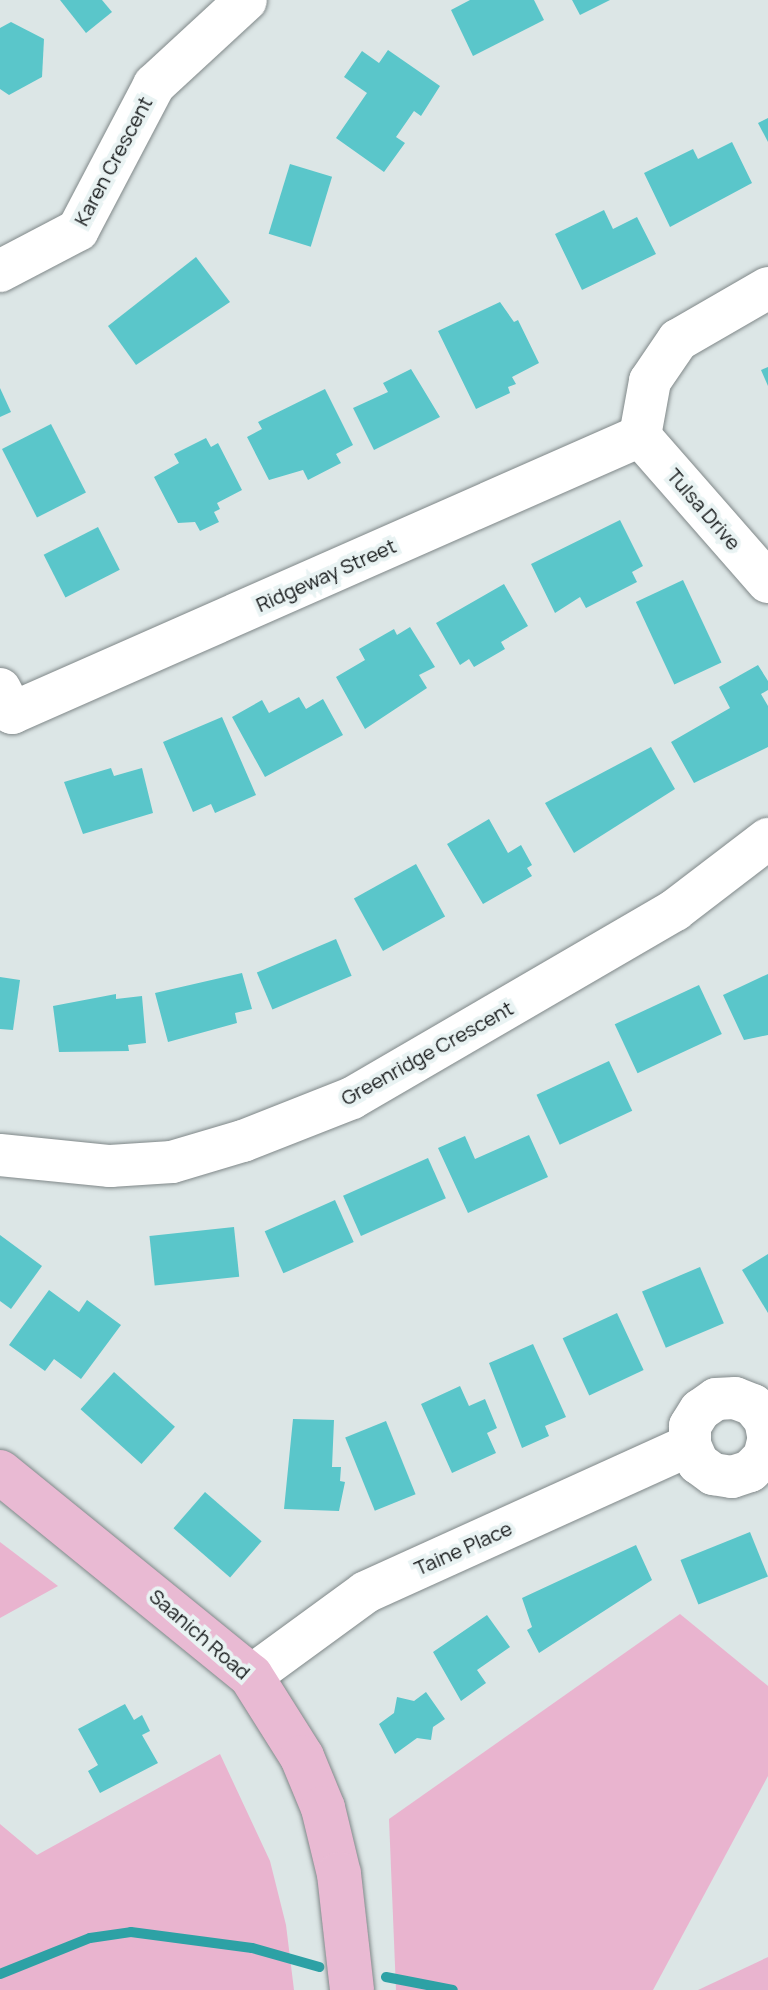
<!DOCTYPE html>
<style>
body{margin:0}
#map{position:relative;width:768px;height:1990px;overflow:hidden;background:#dce6e6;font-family:Manrope,sans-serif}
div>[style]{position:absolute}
.green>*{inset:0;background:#e9b4cf}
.stream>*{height:10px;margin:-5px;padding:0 5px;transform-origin:5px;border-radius:5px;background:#2da1a5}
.building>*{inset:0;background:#5ac6ca;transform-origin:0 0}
.roads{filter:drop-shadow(0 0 2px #808889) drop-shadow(0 0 2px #808889)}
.minor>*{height:42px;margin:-21px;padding:0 21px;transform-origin:21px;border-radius:21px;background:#fff}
.major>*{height:44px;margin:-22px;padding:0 22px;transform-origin:22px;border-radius:22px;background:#e9bad3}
span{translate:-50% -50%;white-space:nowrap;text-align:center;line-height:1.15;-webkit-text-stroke:8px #e9f3f3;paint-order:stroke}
.street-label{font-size:20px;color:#131617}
</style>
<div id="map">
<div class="green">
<div style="clip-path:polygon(0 1542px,58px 1586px,0 1618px)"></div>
<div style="clip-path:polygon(680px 1614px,768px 1686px,768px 1776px,653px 1990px,396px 1990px,389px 1819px)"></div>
<div style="clip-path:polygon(220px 1754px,270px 1861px,286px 1925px,294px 1990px,0 1990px,0 1824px,37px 1855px)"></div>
<div style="clip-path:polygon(768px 1957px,768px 1990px,698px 1990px)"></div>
</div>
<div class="stream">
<div style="left:0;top:1974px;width:97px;rotate:-21.8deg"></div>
<div style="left:90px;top:1938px;width:41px;rotate:-8.3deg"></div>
<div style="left:131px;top:1932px;width:122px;rotate:7.5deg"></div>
<div style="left:252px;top:1948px;width:70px;rotate:15.8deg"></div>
<div style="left:386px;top:1977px;width:68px;rotate:11deg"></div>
</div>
<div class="building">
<div style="clip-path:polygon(60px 0,102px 0,112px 12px,86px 33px)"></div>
<div style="clip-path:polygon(470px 0,534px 0,544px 20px,473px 56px,451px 10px)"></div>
<div style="clip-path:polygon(572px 0,610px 0,580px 15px)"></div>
<div style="clip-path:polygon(11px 22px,44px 39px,42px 77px,9px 95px,0 89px,0 28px)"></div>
<div style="clip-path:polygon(388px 50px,440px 86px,421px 116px,414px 111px,396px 137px,405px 143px,384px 172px,336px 138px,367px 93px,344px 77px,362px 51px,379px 63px)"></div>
<div style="clip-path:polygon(768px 118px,768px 142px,758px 123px)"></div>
<div style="clip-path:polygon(732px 142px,752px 183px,670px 227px,644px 173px,693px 149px,698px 159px)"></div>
<div style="left:290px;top:164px;width:44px;height:73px;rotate:17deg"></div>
<div style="clip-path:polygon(604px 210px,613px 229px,637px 217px,656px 254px,582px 290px,555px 234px)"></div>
<div style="clip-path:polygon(196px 257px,230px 302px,136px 365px,108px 326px)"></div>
<div style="clip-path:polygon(500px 302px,514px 322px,518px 320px,539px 363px,512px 377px,516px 384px,508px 387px,510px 393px,476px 409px,438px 331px)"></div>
<div style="clip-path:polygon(768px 367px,768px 386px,761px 370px)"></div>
<div style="clip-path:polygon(411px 369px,440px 417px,374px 450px,353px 408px,388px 392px,383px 383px)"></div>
<div style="clip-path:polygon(0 388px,11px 412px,0 417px)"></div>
<div style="clip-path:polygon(325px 389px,353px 445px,336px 454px,341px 463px,308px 480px,303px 470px,269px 480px,247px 437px,262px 429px,258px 422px)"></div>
<div style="left:51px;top:424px;width:77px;height:55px;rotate:63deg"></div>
<div style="clip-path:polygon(206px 438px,211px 447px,218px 443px,242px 490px,217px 503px,220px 509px,214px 512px,219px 522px,200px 531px,195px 522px,178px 523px,154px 477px,179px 463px,174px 454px)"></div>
<div style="clip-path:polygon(620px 520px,643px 566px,632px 572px,637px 582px,586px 608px,580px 597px,555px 613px,531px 564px)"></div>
<div style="left:98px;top:527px;width:48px;height:61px;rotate:63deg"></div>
<div style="left:683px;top:580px;width:91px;height:52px;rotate:65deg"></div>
<div style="clip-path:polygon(504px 584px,528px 626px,501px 642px,505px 649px,474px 667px,469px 659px,460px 665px,436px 623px)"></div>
<div style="clip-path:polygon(410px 627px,435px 667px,419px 675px,427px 688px,365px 729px,336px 677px,365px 660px,359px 649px,394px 629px,397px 635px)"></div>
<div style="clip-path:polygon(758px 665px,768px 681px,768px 690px,761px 694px,768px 706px,768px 747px,694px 783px,671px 742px,730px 708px,719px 687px)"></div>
<div style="clip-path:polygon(299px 697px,306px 709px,323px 699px,343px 735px,265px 777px,232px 717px,262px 700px,269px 713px)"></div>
<div style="clip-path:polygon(222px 717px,256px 795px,215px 813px,211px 804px,193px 812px,163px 742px)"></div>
<div style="clip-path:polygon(651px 747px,675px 789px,574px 853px,545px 803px)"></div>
<div style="clip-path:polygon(111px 768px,114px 776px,142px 768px,153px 813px,83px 834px,64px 782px)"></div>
<div style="clip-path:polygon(489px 819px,508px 853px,521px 845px,532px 865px,527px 868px,532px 876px,483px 904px,447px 844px)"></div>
<div style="left:416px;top:864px;width:60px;height:71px;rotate:61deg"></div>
<div style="left:336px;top:939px;width:40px;height:86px;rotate:67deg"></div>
<div style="clip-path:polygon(242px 973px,252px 1009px,235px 1013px,237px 1023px,168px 1042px,155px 993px)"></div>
<div style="clip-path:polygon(768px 974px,768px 1035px,744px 1040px,723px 995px)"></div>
<div style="clip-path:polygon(0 977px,20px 980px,13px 1030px,0 1029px)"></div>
<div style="left:699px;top:985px;width:54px;height:93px;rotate:65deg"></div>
<div style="clip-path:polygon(116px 994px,116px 999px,142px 996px,146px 1043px,128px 1045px,129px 1051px,59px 1052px,53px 1006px)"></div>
<div style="left:609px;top:1061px;width:55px;height:80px;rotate:65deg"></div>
<div style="clip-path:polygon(529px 1135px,548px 1177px,468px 1213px,438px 1148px,465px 1136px,475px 1159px)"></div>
<div style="left:428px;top:1158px;width:44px;height:93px;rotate:66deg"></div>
<div style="left:335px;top:1200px;width:46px;height:77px;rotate:66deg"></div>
<div style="left:234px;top:1227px;width:50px;height:85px;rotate:84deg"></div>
<div style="clip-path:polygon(0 1235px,42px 1266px,11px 1309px,0 1301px)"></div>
<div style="clip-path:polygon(768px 1254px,768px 1313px,742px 1270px)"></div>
<div style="left:700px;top:1267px;width:61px;height:63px;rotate:67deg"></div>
<div style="clip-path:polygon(49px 1290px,79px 1312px,87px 1300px,121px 1325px,81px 1379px,54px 1359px,45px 1371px,9px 1345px)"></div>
<div style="left:617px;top:1313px;width:63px;height:60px;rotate:65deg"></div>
<div style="clip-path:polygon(533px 1344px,566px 1417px,545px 1426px,549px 1436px,522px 1448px,489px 1363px)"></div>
<div style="left:114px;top:1372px;width:82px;height:50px;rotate:42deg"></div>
<div style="clip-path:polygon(460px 1386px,469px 1406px,485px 1399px,497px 1428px,487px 1433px,496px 1453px,452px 1473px,421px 1404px)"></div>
<div style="clip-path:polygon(293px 1419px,334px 1420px,332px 1467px,341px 1467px,340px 1481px,345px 1482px,339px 1511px,284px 1509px)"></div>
<div style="left:386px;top:1421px;width:79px;height:44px;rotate:68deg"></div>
<div style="left:205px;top:1492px;width:75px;height:48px;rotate:41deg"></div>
<div style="left:750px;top:1532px;width:48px;height:75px;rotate:68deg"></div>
<div style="clip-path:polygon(636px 1545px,652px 1580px,539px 1653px,527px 1630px,532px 1627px,522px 1598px)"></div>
<div style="clip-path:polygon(487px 1615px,510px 1647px,477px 1670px,486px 1683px,461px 1701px,433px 1652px)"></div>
<div style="clip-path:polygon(426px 1692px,445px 1719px,433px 1727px,431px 1740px,417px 1738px,395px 1754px,379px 1724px,394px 1713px,397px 1697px,414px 1701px)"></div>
<div style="clip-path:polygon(125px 1704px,134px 1720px,142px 1715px,150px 1731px,142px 1735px,158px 1763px,100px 1793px,88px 1771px,98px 1765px,78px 1729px)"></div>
</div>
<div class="roads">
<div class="minor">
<div style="left:0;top:271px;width:88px;rotate:-27.7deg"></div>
<div style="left:78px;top:230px;width:164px;rotate:-62.3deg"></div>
<div style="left:154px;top:85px;width:125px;rotate:-42.7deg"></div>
<div style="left:640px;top:436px;width:56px;rotate:-79.7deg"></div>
<div style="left:650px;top:381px;width:50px;rotate:-55.7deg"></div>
<div style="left:678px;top:340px;width:104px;rotate:-30deg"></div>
<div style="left:640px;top:436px;width:194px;rotate:48.8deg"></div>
<div style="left:0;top:689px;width:27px;rotate:63deg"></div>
<div style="left:12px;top:713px;width:686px;rotate:-23.8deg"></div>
<div style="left:0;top:1155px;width:111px;rotate:5.7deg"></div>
<div style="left:110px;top:1166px;width:62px;rotate:-3.7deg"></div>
<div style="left:172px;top:1162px;width:74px;rotate:-16.5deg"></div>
<div style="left:243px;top:1141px;width:117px;rotate:-21.5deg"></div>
<div style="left:352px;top:1098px;width:374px;rotate:-30.2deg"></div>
<div style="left:675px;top:910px;width:117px;rotate:-37.4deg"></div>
<div style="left:768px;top:1435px;width:15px;rotate:-101deg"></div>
<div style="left:765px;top:1420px;width:19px;rotate:-129deg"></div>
<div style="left:753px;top:1405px;width:19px;rotate:-159deg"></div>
<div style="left:735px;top:1398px;width:19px;rotate:177deg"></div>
<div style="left:716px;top:1399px;width:19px;rotate:145deg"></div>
<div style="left:700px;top:1410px;width:19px;rotate:122deg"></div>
<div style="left:690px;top:1426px;width:19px;rotate:90deg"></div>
<div style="left:690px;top:1445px;width:20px;rotate:66deg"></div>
<div style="left:698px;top:1463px;width:19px;rotate:36deg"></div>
<div style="left:713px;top:1474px;width:19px;rotate:9deg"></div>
<div style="left:732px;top:1477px;width:19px;rotate:-18deg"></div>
<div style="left:750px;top:1471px;width:20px;rotate:-45deg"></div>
<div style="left:764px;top:1457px;width:16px;rotate:-76deg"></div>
<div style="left:251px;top:1676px;width:142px;rotate:-36.1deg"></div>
<div style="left:366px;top:1592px;width:356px;rotate:-24.4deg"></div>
</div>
<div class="major">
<div style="left:0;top:1472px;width:323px;rotate:39.1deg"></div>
<div style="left:251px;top:1676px;width:96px;rotate:57.8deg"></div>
<div style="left:302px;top:1757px;width:55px;rotate:67.6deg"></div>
<div style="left:323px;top:1808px;width:68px;rotate:76.4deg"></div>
<div style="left:339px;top:1874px;width:117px;rotate:83.6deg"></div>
</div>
</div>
<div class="street-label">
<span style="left:113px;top:161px;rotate:-62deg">Karen Crescent</span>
<span style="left:704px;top:509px;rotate:49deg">Tulsa Drive</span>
<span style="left:326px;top:575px;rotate:-24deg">Ridgeway Street</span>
<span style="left:427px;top:1053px;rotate:-29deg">Greenridge Crescent</span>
<span style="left:463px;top:1548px;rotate:-24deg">Taine Place</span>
<span style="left:200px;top:1634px;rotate:41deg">Saanich Road</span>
</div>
</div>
